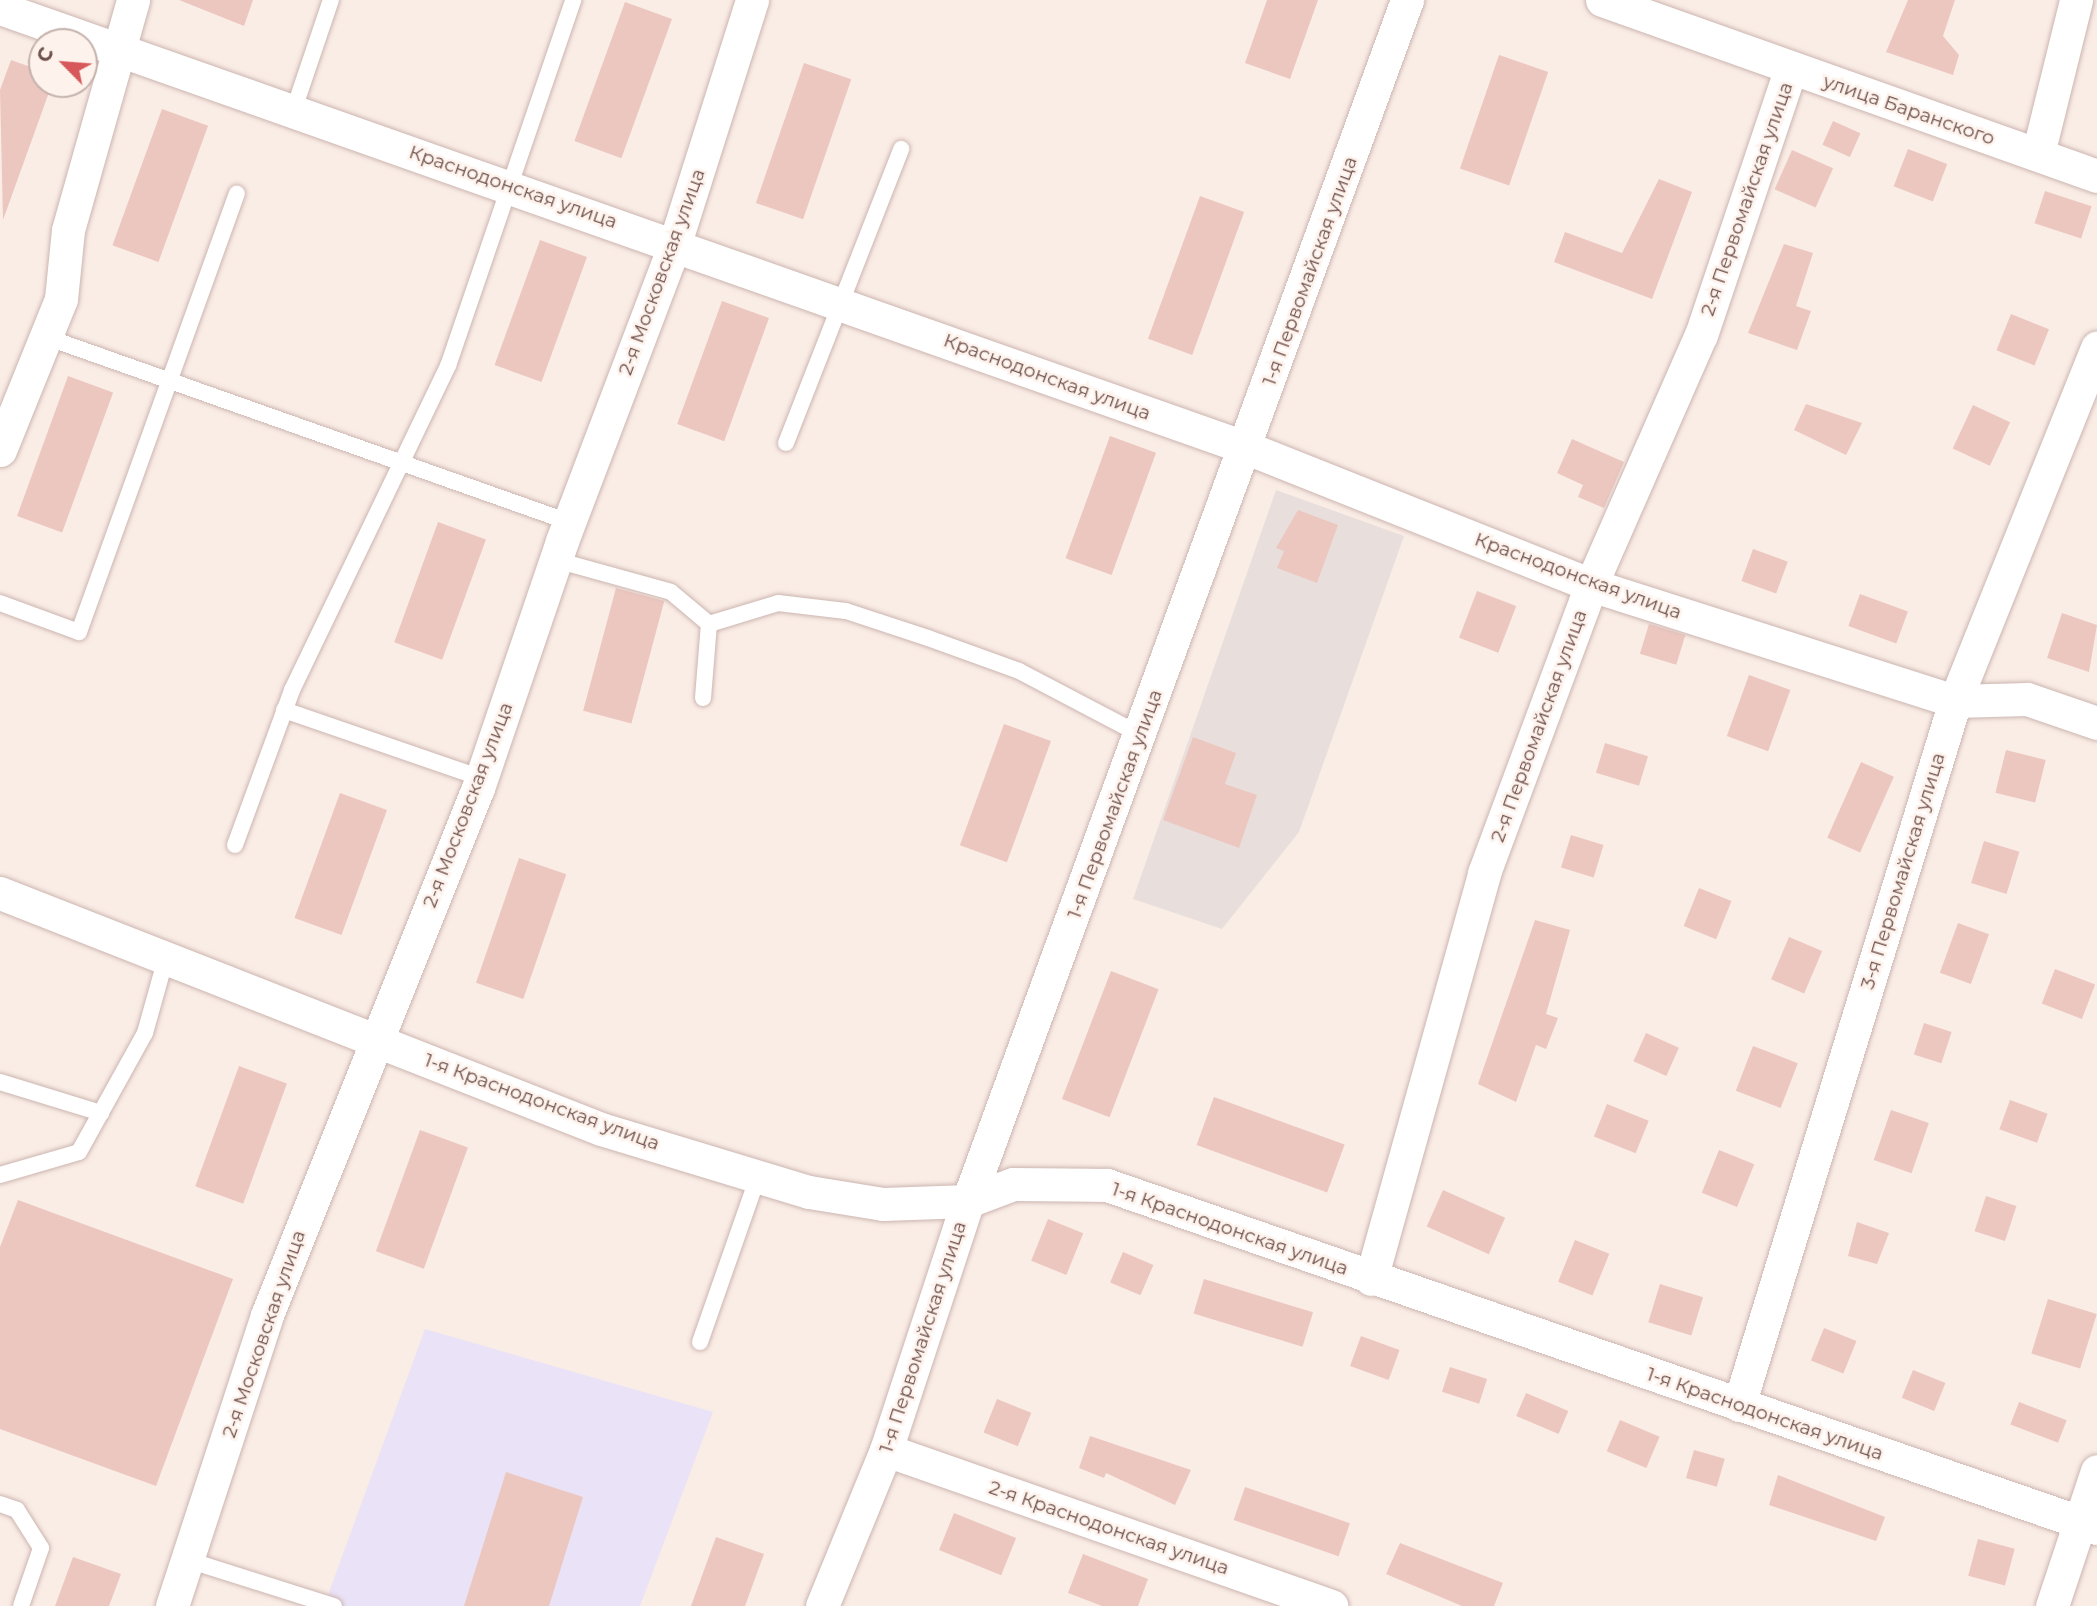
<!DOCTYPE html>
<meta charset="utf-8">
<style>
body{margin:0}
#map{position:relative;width:2097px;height:1606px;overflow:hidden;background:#faede6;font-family:Montserrat,sans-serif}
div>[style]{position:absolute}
.industrial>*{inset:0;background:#e8dfdc}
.education>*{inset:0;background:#eae2f6}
.building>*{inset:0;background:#ecc7c0;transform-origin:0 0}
.roads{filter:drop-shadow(0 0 2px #ccb5b0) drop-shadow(0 0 2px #ccb5b0)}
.lane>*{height:16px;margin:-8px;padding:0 8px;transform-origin:8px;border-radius:8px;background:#fff}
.street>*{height:33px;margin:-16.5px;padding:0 16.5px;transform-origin:16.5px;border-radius:16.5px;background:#fff}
span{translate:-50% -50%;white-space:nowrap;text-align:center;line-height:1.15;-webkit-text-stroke:5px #fdf2ec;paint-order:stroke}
.street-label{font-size:19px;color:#70514d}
.north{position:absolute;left:28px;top:28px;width:70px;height:70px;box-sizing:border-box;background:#fdf2ec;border:2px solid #c5b2ac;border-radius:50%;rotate:295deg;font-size:19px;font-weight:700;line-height:28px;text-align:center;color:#70514d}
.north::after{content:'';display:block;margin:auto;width:24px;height:32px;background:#d7585b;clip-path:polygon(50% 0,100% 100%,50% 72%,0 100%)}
</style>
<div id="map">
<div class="industrial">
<div style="clip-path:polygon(1276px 490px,1404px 536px,1299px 832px,1222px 929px,1133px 899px)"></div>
</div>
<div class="education">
<div style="clip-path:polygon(425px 1329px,713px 1412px,640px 1606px,324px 1606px)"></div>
</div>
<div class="building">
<div style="clip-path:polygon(179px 0,253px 0,244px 26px)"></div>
<div style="clip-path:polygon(1267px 0,1318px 0,1290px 79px,1245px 63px)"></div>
<div style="clip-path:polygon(1908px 0,1955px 0,1943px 36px,1959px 55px,1953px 75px,1886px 52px)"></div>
<div style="left:625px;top:2px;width:50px;height:148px;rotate:20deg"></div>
<div style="left:1499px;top:55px;width:52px;height:120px;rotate:19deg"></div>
<div style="clip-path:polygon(11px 60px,42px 71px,42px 84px,52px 84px,3px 220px,0 90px)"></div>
<div style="left:804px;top:63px;width:50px;height:148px;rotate:19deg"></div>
<div style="left:162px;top:109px;width:49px;height:145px;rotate:20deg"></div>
<div style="left:1833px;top:121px;width:30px;height:26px;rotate:24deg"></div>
<div style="left:1908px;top:149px;width:42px;height:40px;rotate:21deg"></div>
<div style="left:1792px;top:150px;width:45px;height:43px;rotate:24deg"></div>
<div style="clip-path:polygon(1659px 179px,1692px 192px,1652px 299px,1554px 262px,1565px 232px,1622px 253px)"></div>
<div style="left:2045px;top:191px;width:49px;height:34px;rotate:18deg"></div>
<div style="left:1200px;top:196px;width:47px;height:152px;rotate:20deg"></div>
<div style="left:540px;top:240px;width:50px;height:133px;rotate:20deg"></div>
<div style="clip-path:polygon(1784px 244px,1813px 253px,1796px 306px,1811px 311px,1797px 350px,1748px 333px)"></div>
<div style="left:722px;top:301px;width:50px;height:131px;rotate:20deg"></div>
<div style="left:2011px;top:314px;width:41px;height:39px;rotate:22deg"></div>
<div style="left:68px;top:376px;width:48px;height:149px;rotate:20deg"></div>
<div style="clip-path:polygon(1806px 404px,1862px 423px,1846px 455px,1794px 430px)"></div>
<div style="left:1973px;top:405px;width:41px;height:48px;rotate:25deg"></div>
<div style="left:1110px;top:436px;width:49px;height:130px;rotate:20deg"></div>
<div style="clip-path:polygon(1572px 439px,1624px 462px,1604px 508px,1578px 497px,1583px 485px,1557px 473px)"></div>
<div style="clip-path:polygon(1298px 510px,1338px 525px,1317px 583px,1277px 568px,1284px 551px,1276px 548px)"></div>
<div style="left:438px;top:522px;width:51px;height:128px;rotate:20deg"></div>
<div style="left:1753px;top:549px;width:37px;height:34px;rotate:20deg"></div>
<div style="left:616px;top:588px;width:50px;height:127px;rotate:15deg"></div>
<div style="left:1477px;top:591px;width:42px;height:50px;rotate:21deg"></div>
<div style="left:1860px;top:594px;width:51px;height:34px;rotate:20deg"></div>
<div style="clip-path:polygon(2062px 613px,2097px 625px,2089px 672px,2047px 658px)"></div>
<div style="left:1649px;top:624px;width:38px;height:31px;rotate:17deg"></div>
<div style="left:1749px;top:675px;width:44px;height:65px;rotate:20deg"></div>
<div style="left:1004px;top:724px;width:50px;height:129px;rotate:20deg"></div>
<div style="clip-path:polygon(1193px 737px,1236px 753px,1225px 784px,1257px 795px,1239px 848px,1163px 820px)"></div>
<div style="left:1605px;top:743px;width:45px;height:31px;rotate:17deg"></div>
<div style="left:2006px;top:750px;width:41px;height:44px;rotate:14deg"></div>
<div style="left:1861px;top:762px;width:36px;height:83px;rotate:24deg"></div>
<div style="left:340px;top:793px;width:50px;height:133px;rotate:20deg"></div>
<div style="left:1571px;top:835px;width:34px;height:34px;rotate:17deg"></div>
<div style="left:1984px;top:841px;width:37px;height:44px;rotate:17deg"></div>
<div style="left:519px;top:858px;width:50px;height:132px;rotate:19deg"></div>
<div style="left:1699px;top:888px;width:35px;height:41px;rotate:22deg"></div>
<div style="clip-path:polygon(1535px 920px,1570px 930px,1546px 1014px,1558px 1018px,1546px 1049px,1536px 1045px,1516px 1102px,1478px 1084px)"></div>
<div style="left:1958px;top:923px;width:33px;height:53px;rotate:20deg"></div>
<div style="left:1789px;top:937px;width:36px;height:46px;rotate:23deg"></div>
<div style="left:2055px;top:969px;width:43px;height:37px;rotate:21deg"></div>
<div style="left:1111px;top:971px;width:51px;height:137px;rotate:21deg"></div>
<div style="left:1924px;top:1023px;width:29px;height:33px;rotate:18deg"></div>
<div style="left:1646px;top:1033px;width:36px;height:31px;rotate:24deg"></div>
<div style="left:1753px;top:1046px;width:48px;height:48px;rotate:21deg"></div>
<div style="left:239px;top:1066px;width:51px;height:128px;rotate:20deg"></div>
<div style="left:1214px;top:1097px;width:139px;height:51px;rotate:20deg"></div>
<div style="left:2010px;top:1100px;width:40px;height:31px;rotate:20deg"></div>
<div style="left:1607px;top:1104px;width:45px;height:35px;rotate:22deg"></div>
<div style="left:1891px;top:1110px;width:40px;height:53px;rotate:19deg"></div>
<div style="left:420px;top:1130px;width:51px;height:129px;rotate:20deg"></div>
<div style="left:1719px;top:1150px;width:38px;height:46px;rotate:22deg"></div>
<div style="left:1443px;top:1190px;width:68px;height:40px;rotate:24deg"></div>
<div style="left:1986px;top:1196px;width:32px;height:37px;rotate:18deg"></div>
<div style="clip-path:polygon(18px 1200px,233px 1279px,156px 1486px,0 1429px,0 1247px)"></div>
<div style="left:1048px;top:1219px;width:38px;height:45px;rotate:22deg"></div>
<div style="clip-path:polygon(1857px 1222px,1889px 1233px,1877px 1264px,1848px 1256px)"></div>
<div style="left:1575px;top:1240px;width:37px;height:45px;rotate:22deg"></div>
<div style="left:1123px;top:1252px;width:33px;height:33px;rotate:23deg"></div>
<div style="left:1204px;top:1279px;width:114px;height:36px;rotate:17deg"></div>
<div style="left:1660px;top:1284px;width:45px;height:40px;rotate:17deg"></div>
<div style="left:2048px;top:1299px;width:51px;height:57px;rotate:17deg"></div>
<div style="left:1824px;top:1328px;width:35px;height:35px;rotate:22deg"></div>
<div style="left:1361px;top:1336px;width:41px;height:32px;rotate:20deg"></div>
<div style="left:1450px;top:1367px;width:39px;height:26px;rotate:18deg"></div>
<div style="left:1913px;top:1370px;width:35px;height:30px;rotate:22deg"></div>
<div style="left:1526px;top:1393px;width:46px;height:25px;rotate:23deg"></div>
<div style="left:997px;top:1399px;width:37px;height:36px;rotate:22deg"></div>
<div style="left:2019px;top:1402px;width:51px;height:24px;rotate:21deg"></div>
<div style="left:1620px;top:1420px;width:43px;height:34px;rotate:23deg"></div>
<div style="clip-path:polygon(1090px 1436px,1191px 1470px,1175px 1505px,1106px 1473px,1104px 1478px,1079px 1468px)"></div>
<div style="left:1694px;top:1450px;width:32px;height:29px;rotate:16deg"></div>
<div style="clip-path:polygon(506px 1472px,583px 1497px,549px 1606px,464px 1606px)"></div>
<div style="clip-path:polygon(1778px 1475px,1885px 1517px,1876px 1541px,1769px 1505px)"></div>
<div style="left:1245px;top:1487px;width:111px;height:35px;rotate:19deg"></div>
<div style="left:954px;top:1513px;width:67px;height:40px;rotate:22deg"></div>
<div style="clip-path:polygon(716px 1537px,764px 1554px,745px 1606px,691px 1606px)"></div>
<div style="left:1978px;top:1539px;width:38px;height:38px;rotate:15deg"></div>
<div style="clip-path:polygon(1400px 1543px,1503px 1583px,1494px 1606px,1462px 1606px,1386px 1574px)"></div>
<div style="clip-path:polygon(1083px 1554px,1148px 1579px,1138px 1606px,1102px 1606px,1068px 1593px)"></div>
<div style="clip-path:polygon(73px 1557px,121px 1574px,109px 1606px,55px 1606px)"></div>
</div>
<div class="roads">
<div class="lane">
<div style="left:293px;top:112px;width:118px;rotate:-71.3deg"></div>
<div style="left:46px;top:337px;width:555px;rotate:19.48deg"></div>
<div style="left:786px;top:443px;width:316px;rotate:-68.6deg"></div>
<div style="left:556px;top:560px;width:119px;rotate:15.5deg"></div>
<div style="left:671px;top:592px;width:50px;rotate:40.1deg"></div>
<div style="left:0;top:603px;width:84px;rotate:20.2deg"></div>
<div style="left:79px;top:632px;width:466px;rotate:-70.2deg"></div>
<div style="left:703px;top:698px;width:74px;rotate:-85.4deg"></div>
<div style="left:709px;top:624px;width:72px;rotate:-16.9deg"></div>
<div style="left:778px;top:603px;width:68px;rotate:6.7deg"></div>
<div style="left:846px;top:611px;width:86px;rotate:18.2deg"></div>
<div style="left:928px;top:638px;width:97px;rotate:19.9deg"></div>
<div style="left:1019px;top:671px;width:138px;rotate:27.7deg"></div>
<div style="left:284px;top:710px;width:208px;rotate:19deg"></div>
<div style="left:235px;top:845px;width:165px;rotate:-69.8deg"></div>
<div style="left:292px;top:690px;width:360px;rotate:-64.3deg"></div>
<div style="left:448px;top:366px;width:387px;rotate:-71.1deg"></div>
<div style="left:0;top:1082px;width:106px;rotate:17.1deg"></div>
<div style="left:0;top:1175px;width:82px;rotate:-16.2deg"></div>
<div style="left:79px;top:1152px;width:136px;rotate:-61deg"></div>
<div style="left:145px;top:1033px;width:78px;rotate:-74.4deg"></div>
<div style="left:700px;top:1342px;width:176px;rotate:-70.7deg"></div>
<div style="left:0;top:1504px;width:18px;rotate:19deg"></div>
<div style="left:17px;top:1510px;width:45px;rotate:57.7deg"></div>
<div style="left:41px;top:1548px;width:61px;rotate:109deg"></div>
<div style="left:188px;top:1560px;width:153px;rotate:17.5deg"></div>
</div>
<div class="street">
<div style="left:1602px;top:0;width:525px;rotate:19.57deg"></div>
<div style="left:0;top:8px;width:1322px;rotate:19.44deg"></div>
<div style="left:1247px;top:448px;width:370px;rotate:21.7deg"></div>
<div style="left:1591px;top:585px;width:382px;rotate:17.7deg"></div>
<div style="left:1955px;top:701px;width:72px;rotate:-1.6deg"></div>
<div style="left:2027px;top:699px;width:74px;rotate:18.9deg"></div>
<div style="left:2038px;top:154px;width:159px;rotate:-76.1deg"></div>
<div style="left:0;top:450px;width:163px;rotate:-68deg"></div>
<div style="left:61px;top:299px;width:69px;rotate:-84.2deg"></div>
<div style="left:68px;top:230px;width:239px;rotate:-74.2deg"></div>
<div style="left:0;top:893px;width:646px;rotate:21.44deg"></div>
<div style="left:601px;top:1129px;width:217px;rotate:16.9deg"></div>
<div style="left:809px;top:1192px;width:75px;rotate:9.2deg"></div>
<div style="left:883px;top:1204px;width:85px;rotate:-2deg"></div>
<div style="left:968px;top:1201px;width:48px;rotate:-20.7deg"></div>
<div style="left:1013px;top:1184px;width:94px;rotate:0.6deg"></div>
<div style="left:1107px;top:1185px;width:1048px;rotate:19.11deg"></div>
<div style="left:1371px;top:1279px;width:421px;rotate:-74.4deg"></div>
<div style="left:1484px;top:873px;width:307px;rotate:-69.6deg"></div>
<div style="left:1591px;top:585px;width:273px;rotate:-66.3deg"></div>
<div style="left:1701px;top:335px;width:280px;rotate:-71.4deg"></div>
<div style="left:1739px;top:1405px;width:736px;rotate:-72.94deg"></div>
<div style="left:1955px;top:701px;width:381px;rotate:-68.1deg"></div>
<div style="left:886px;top:1450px;width:472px;rotate:19.3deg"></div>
<div style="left:172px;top:1606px;width:306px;rotate:-71.9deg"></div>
<div style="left:267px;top:1315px;width:568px;rotate:-68.18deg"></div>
<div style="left:478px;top:788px;width:261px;rotate:-71.2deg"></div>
<div style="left:562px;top:541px;width:319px;rotate:-69.2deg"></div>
<div style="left:675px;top:243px;width:255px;rotate:-72.4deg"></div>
<div style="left:822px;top:1606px;width:169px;rotate:-67.7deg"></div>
<div style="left:886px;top:1450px;width:262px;rotate:-71.8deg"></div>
<div style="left:968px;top:1201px;width:1279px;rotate:-69.92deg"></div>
<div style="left:2052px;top:1606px;width:142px;rotate:-71.6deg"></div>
</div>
</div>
<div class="street-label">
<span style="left:1909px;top:110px;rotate:19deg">улица Баранского</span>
<span style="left:513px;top:187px;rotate:19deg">Краснодонская улица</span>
<span style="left:1747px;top:199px;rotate:-71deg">2-я Первомайская улица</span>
<span style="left:1310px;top:271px;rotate:-70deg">1-я Первомайская улица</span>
<span style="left:662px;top:272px;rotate:-70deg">2-я Московская улица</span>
<span style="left:1047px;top:377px;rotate:20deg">Краснодонская улица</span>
<span style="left:1578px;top:576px;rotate:20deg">Краснодонская улица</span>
<span style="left:1539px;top:726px;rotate:-70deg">2-я Первомайская улица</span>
<span style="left:1115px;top:804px;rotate:-70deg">1-я Первомайская улица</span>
<span style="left:468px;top:805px;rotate:-69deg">2-я Московская улица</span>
<span style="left:1903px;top:871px;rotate:-73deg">3-я Первомайская улица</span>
<span style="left:542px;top:1102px;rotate:20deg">1-я Краснодонская улица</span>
<span style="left:1230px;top:1229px;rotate:19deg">1-я Краснодонская улица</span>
<span style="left:264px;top:1334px;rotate:-71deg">2-я Московская улица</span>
<span style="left:923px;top:1337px;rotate:-72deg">1-я Первомайская улица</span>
<span style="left:1765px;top:1414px;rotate:19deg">1-я Краснодонская улица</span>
<span style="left:1109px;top:1528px;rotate:19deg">2-я Краснодонская улица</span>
</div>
<div class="north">С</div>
</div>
